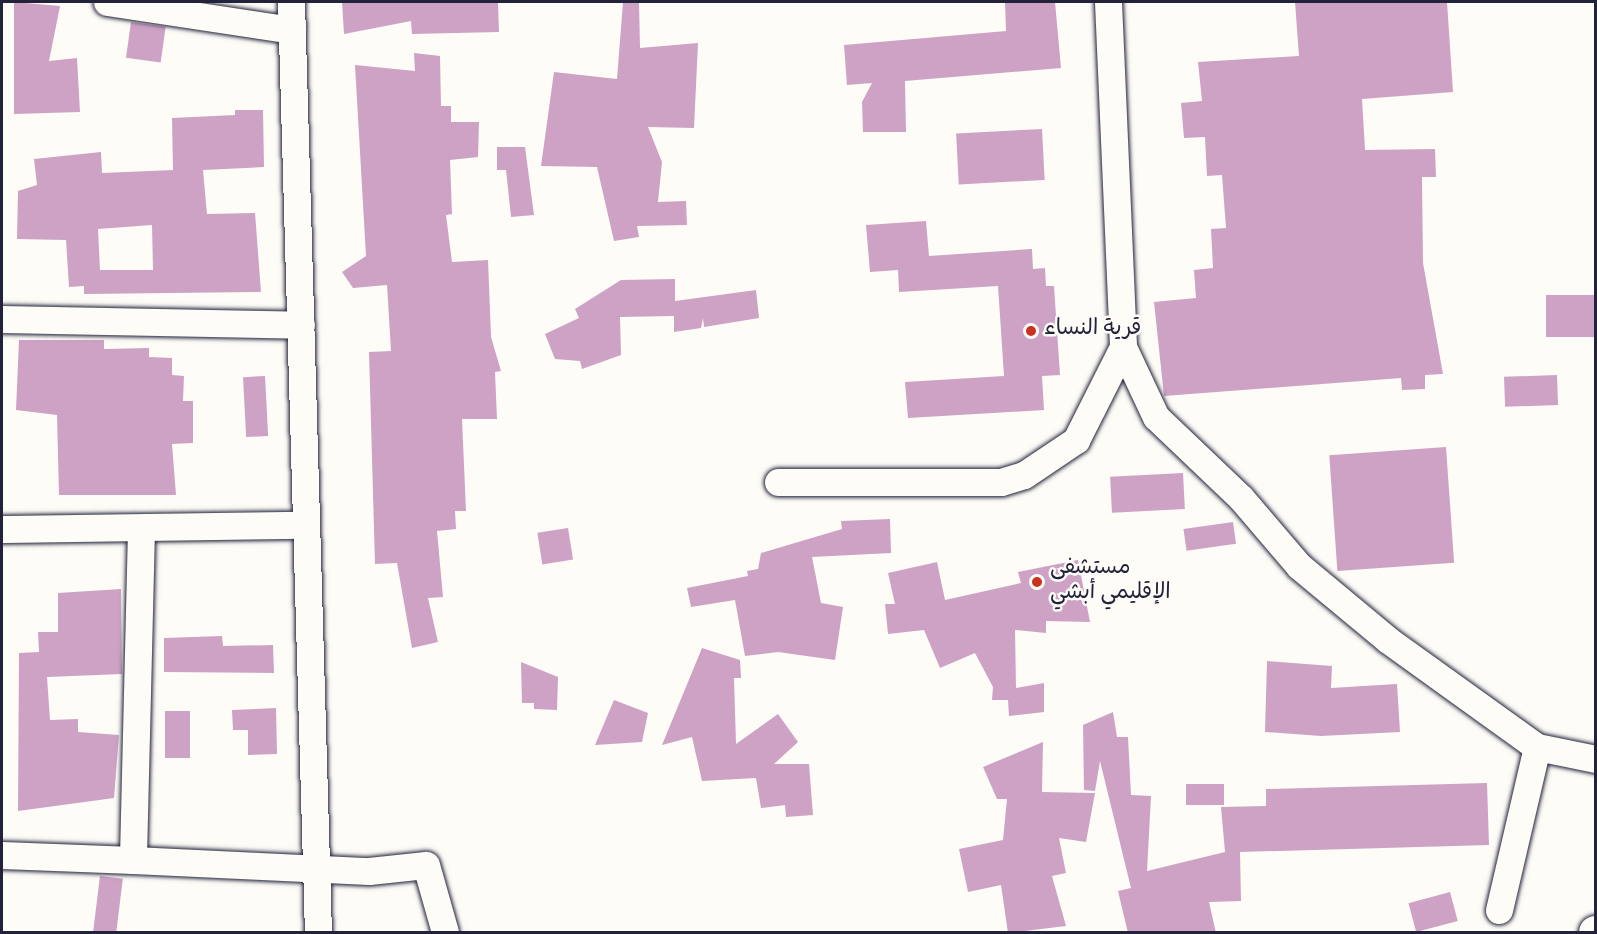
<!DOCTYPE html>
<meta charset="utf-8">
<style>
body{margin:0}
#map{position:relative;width:1597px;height:934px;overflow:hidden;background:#fdfcf7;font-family:"Gochi Hand","Playpen Sans Arabic",sans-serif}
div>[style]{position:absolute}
.building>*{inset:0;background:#cda2c5;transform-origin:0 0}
.roads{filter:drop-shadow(0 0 2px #22223b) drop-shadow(0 0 2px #22223b)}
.minor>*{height:27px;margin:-13.5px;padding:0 13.5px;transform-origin:13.5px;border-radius:13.5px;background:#fdfcf7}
.secondary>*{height:33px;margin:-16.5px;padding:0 16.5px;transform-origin:16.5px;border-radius:16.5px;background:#fdfcf7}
.dots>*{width:16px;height:16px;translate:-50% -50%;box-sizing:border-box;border:3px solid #fdfcf7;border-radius:50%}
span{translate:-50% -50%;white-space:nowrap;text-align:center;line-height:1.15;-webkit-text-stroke:5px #fdfcf7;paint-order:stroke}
.poi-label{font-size:22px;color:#22223b}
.left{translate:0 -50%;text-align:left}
.frame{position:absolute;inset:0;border:3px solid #22223b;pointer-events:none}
</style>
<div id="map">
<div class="building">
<div style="clip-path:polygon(14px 2px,60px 6px,49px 61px,77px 58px,80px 112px,14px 114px)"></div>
<div style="clip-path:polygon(342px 2px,498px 2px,499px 32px,412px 34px,411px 21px,344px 34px)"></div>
<div style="clip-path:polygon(623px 2px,639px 3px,640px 48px,698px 43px,694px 128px,648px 127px,662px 162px,658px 202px,686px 201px,687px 225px,637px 226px,639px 237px,614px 241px,597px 167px,541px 166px,554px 72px,617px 79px)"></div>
<div style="clip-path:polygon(1005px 2px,1055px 2px,1061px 68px,905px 81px,906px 132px,863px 132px,862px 102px,872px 83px,847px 85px,844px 45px,1006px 31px)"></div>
<div style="clip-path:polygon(1295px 2px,1447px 2px,1453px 92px,1362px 99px,1365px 150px,1435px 149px,1436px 177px,1422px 177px,1423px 263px,1443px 374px,1425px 375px,1425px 389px,1402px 390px,1401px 378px,1164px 396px,1154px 302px,1196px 298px,1194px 270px,1213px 268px,1211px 229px,1226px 228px,1222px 175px,1207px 176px,1205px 137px,1184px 138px,1181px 103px,1202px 101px,1198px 62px,1299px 56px)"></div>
<div style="left:131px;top:22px;width:35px;height:36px;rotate:8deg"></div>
<div style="clip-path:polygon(414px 53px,440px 56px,441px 106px,451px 106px,451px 122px,479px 122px,478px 157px,450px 160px,452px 214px,446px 215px,452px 262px,488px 260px,491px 337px,501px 371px,495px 372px,497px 419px,462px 419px,466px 511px,455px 511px,456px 529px,437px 531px,443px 597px,428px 598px,438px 642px,412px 648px,397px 563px,375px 564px,369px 352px,391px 351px,387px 285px,353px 288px,342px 272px,366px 256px,355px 65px,415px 71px)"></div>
<div style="clip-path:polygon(evenodd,235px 110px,263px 110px,264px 167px,203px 170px,207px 214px,255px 213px,261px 292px,84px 294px,84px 286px,69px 287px,66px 240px,17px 239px,18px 191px,37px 185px,34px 159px,101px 152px,102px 173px,173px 170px,172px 118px,235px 115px,235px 110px,152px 225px,153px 270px,100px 270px,98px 229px,152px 225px)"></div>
<div style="left:1042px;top:129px;width:51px;height:86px;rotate:87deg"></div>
<div style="clip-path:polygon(497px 147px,525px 147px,534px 215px,511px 217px,506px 170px,497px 170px)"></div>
<div style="clip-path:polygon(926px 221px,929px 256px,1032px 249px,1033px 269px,1045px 268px,1046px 286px,1054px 286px,1060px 375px,1042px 376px,1044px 410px,908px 418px,905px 382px,1004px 376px,998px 286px,899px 292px,898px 270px,870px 272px,866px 225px)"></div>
<div style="clip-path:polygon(675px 279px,675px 301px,756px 290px,759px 318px,704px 327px,703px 318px,701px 328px,674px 332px,674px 316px,620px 317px,621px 355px,582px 369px,580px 361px,555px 359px,545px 334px,579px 318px,575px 309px,621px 280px)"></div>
<div style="left:1596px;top:295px;width:42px;height:50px;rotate:90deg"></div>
<div style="clip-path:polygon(19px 340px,104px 340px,104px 349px,149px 348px,149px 357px,172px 358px,172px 375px,184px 376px,183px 401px,193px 401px,193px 443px,172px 444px,176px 495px,59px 495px,57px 415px,16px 410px)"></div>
<div style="left:1557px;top:375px;width:30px;height:53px;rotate:88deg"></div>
<div style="left:265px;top:376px;width:60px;height:22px;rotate:87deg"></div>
<div style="left:1446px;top:447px;width:116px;height:117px;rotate:86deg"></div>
<div style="left:1183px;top:473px;width:36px;height:73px;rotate:87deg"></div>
<div style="clip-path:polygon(890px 519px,891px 553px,812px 557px,821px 603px,843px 607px,835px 660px,778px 652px,745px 656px,735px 600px,691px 607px,687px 588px,748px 576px,747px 571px,758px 569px,761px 553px,842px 529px,841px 521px)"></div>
<div style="left:1233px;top:522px;width:22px;height:50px;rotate:82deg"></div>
<div style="left:568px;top:528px;width:32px;height:31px;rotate:81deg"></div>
<div style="clip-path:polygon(1078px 560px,1090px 622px,1046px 621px,1046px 633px,1015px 630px,1016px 688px,1044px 683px,1044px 712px,1009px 716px,1008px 700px,992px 700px,993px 687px,975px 653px,940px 668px,924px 630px,888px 634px,885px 604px,895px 604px,888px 573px,937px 562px,945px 600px,1021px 583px,1018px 572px)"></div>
<div style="clip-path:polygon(121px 589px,122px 674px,47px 677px,50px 720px,78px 719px,78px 732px,119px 735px,114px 798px,18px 811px,19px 653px,39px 652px,38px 632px,58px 632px,58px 593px)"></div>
<div style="clip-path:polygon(222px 636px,223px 646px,273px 645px,274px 673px,164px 672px,164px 638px)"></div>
<div style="clip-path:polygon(702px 648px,740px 660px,741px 678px,734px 678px,736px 744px,778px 714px,798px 742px,774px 764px,809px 764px,813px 815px,786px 817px,785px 805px,761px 808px,756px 778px,702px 781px,692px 737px,662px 745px)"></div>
<div style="clip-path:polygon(1267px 661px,1332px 666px,1331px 688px,1397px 684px,1400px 732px,1321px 736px,1265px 732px)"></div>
<div style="clip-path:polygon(521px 662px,558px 677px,557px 710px,534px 709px,534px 703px,522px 703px)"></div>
<div style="clip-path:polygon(614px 700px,648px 713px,642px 742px,595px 745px)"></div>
<div style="clip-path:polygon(276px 708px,277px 754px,248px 755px,248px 730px,233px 730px,232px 710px)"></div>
<div style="left:190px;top:711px;width:47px;height:25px;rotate:90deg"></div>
<div style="clip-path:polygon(1113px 712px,1117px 737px,1128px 737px,1131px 795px,1151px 796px,1147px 871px,1225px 852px,1221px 807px,1266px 806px,1266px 789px,1487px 783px,1489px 845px,1240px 852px,1241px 901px,1209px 902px,1216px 933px,1128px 933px,1118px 891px,1131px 888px,1100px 761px,1095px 791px,1084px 790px,1083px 725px)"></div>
<div style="clip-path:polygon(1043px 742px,1042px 792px,1095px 793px,1086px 842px,1059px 838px,1066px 873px,1052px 876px,1066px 926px,1008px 933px,1001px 885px,968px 892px,959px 849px,1003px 840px,1007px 799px,997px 799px,983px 767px)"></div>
<div style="left:1186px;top:784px;width:38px;height:21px"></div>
<div style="left:100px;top:876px;width:23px;height:57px;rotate:7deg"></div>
<div style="left:1450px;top:892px;width:30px;height:43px;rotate:75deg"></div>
</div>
<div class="roads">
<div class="minor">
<div style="left:107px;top:2px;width:187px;rotate:8.6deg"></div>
<div style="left:291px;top:2px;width:930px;rotate:88.34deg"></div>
<div style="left:1108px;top:2px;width:345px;rotate:87.5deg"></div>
<div style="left:1123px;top:347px;width:77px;rotate:64.8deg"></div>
<div style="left:1156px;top:417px;width:117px;rotate:43.6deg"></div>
<div style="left:1241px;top:498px;width:89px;rotate:49.5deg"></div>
<div style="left:1299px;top:566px;width:116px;rotate:39.7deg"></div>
<div style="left:1388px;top:640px;width:183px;rotate:35.7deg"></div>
<div style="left:2px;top:319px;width:299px;rotate:1.1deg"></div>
<div style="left:778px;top:482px;width:223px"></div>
<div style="left:1001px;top:482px;width:24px;rotate:-17deg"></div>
<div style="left:1024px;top:475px;width:63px;rotate:-33.9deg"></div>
<div style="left:1076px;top:440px;width:104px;rotate:-63.2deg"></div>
<div style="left:2px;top:529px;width:304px;rotate:-0.8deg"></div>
<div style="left:141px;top:529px;width:331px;rotate:91.4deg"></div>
<div style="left:133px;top:860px;width:236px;rotate:2.7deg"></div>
<div style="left:369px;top:871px;width:57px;rotate:-6deg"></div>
<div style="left:426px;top:865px;width:70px;rotate:74.2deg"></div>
<div style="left:2px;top:855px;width:131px;rotate:2.2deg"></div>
<div style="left:1499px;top:910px;width:167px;rotate:-76.9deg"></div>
<div style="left:1537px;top:747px;width:60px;rotate:11.5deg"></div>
</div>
<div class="secondary">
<div style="left:1595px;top:932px;width:1px"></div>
</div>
</div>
<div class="dots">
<div style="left:1031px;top:331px;background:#c8321e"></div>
<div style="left:1037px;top:582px;background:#c8321e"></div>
</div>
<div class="poi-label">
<span class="left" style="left:1044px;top:331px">قرية النساء</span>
<span class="left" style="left:1050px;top:582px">مستشفى<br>الإقليمي أبشي</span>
</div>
<div class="frame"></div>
</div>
